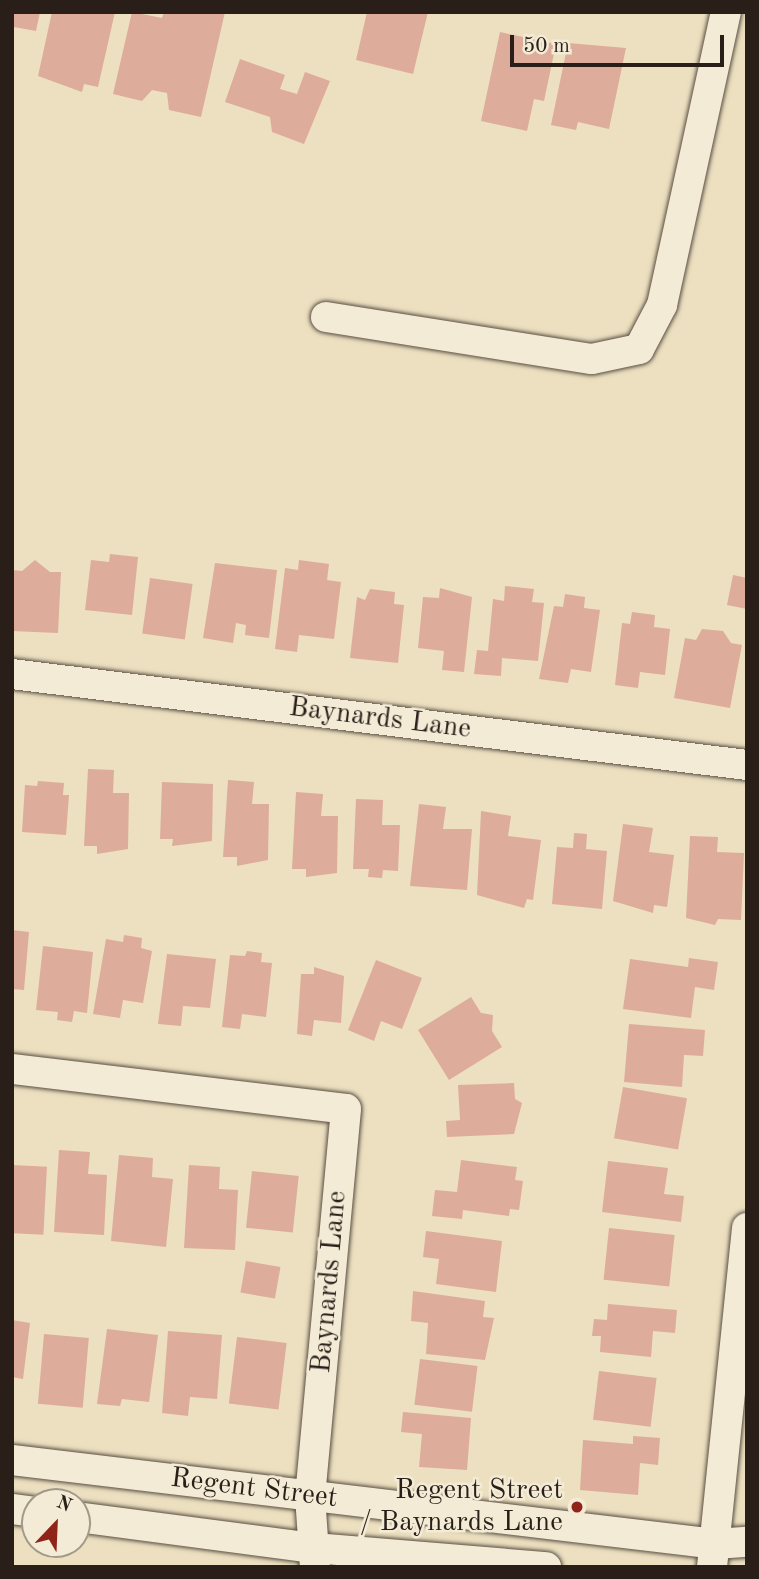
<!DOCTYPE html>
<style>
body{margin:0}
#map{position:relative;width:759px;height:1579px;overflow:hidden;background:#ece0c0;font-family:"Old Standard TT",serif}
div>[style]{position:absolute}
.building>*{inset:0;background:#deac9a;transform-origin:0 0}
.roads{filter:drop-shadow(0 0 2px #5a4e43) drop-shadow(0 0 2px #5a4e43)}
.minor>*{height:30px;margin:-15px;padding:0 15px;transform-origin:15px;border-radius:15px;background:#f3ebd6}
.dots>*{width:19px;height:19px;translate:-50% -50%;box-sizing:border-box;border:4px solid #f3ebd6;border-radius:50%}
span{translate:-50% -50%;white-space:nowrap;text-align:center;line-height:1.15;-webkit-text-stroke:5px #f3ebd6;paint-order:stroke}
.street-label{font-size:28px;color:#2a1e19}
.poi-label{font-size:28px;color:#2a1e19}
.right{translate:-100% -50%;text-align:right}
.frame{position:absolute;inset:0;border:14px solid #2a1e19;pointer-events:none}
.north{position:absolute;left:21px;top:1488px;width:70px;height:70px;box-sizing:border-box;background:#f3ebd6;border:2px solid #a3998a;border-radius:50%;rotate:23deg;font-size:19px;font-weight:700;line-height:28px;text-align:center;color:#2a1e19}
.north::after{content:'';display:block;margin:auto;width:24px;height:32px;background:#8f2418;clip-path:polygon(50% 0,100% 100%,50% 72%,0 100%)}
.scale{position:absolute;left:510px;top:35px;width:214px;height:32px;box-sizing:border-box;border:4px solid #2a1e19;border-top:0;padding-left:9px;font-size:21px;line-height:24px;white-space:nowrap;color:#2a1e19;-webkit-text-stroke:5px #f3ebd6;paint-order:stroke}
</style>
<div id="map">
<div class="building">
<div style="clip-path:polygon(12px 12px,40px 12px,36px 31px,14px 27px)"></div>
<div style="clip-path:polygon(52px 12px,115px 12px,98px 87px,84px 84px,82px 92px,38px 76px)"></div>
<div style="clip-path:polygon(132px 12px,162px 18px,164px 12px,225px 12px,201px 117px,169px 110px,167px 93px,152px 90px,142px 101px,113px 94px)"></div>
<div style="clip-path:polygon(367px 12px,428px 12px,413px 74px,356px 60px)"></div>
<div style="clip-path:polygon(500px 32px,556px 44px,544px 101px,534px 99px,527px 131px,481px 121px)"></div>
<div style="clip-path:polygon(568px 43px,626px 48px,609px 129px,578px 122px,576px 130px,551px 125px)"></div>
<div style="clip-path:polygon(240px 59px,285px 75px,280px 89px,297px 94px,305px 72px,330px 81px,304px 144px,272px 132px,270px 117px,225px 102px)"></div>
<div style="clip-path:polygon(110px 554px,138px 557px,132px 615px,85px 610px,91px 560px,109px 562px)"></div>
<div style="clip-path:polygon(35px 560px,50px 572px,61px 572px,58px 633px,12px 631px,12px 570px,22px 571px)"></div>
<div style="clip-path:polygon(299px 560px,329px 564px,327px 580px,341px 582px,334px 639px,299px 635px,297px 652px,275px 649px,285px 568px,298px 570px)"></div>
<div style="clip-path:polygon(215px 563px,277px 570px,269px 638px,245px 635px,246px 625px,236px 623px,233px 643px,203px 638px)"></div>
<div style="clip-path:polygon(733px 575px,747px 578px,747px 609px,727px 605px)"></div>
<div style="left:150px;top:578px;width:43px;height:56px;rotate:8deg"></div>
<div style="clip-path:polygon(505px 586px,534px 589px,532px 602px,544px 603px,538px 661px,502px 658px,501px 676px,474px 674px,477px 650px,488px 651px,493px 599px,504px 601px)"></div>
<div style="clip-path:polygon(440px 588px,472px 597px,464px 672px,442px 670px,444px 651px,418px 648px,423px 597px,439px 598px)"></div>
<div style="clip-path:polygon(370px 589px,395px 592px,394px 604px,404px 605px,398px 663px,350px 658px,357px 597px,365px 600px)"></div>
<div style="clip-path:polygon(565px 594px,585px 597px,584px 608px,600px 610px,591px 672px,571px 669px,568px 683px,539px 679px,554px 606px,563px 607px)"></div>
<div style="clip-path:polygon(632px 612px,655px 615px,654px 627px,670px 629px,665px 675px,640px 672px,638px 688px,615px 685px,622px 623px,630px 624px)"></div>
<div style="clip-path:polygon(702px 629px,723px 631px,731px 643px,742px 645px,730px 708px,674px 698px,685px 638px,696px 640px)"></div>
<div style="clip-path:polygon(88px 769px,114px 770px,113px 793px,129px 793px,128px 849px,97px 854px,97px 846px,84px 846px)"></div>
<div style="clip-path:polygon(228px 780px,254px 782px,252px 804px,269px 804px,268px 860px,237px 866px,237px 857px,223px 857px)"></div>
<div style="clip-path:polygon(38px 781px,64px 783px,63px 795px,69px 795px,66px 835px,22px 832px,25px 785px,37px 786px)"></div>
<div style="clip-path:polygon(162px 782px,213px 784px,212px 841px,172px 846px,173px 839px,160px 839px)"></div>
<div style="clip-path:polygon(296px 792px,323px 794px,321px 816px,338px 816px,337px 873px,306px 877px,306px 869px,292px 869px)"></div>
<div style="clip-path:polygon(356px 799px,383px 800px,382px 825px,400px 825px,398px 871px,383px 870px,382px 878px,368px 877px,369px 869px,353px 869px)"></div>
<div style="clip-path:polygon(419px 804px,446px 807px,443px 829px,472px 829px,467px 890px,410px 886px)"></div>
<div style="clip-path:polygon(481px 811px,511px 816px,508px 836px,541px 840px,533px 900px,527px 899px,524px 908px,477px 895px)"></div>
<div style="clip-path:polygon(623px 824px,653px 828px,649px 852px,674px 855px,667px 907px,654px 905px,653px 913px,613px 901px)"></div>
<div style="clip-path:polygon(574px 833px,587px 834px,586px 849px,607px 851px,602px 909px,552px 904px,557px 847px,573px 848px)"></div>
<div style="clip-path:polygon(690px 836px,718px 837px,717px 852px,744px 853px,741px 920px,718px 919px,715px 925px,686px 918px)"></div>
<div style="clip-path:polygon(12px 930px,29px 932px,24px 990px,12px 989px)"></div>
<div style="clip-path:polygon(124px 935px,142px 938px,141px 948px,152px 951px,143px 1003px,123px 1000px,120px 1018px,93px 1014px,106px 939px,123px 942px)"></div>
<div style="clip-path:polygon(43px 946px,93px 952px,87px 1013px,74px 1011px,72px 1022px,57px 1020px,58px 1012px,36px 1010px)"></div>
<div style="clip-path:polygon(247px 951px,262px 953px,261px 962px,272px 963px,266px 1017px,242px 1014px,240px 1029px,222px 1027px,230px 955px,245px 956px)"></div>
<div style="clip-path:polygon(167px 954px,216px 959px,210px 1008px,183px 1006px,181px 1026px,158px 1024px)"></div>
<div style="clip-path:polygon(689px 958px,718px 962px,714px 990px,695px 987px,691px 1018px,623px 1009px,630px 959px,688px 967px)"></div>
<div style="clip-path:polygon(376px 960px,422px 978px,402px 1029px,381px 1021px,374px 1041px,348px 1030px)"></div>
<div style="clip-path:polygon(314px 967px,344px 976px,341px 1023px,314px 1020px,312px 1036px,297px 1034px,301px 974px,314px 974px)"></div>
<div style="clip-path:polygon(471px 997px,481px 1013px,493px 1015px,492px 1031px,502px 1047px,449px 1080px,418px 1030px)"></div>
<div style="clip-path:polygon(629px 1024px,705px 1030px,703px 1056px,684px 1055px,682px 1087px,624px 1082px)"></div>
<div style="clip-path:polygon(514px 1083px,515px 1099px,522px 1103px,514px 1134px,447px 1137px,446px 1121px,460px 1120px,458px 1085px)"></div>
<div style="left:623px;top:1087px;width:65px;height:52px;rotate:10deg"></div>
<div style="clip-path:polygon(59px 1150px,90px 1152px,88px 1174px,107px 1175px,104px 1235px,54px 1232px)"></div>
<div style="clip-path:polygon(119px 1155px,153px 1158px,152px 1177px,173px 1179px,166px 1247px,111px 1241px)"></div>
<div style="clip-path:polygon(461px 1160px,517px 1167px,515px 1180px,523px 1181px,519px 1210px,510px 1209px,509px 1216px,463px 1210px,462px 1219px,432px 1216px,435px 1190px,457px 1192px)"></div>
<div style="clip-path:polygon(608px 1161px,668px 1168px,664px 1194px,684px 1196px,681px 1222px,602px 1212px)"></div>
<div style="left:12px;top:1165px;width:35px;height:68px;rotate:3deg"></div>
<div style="clip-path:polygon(189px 1165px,220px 1167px,219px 1189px,238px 1190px,235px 1250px,184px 1248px)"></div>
<div style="left:252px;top:1171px;width:47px;height:57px;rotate:6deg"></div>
<div style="left:609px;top:1228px;width:66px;height:52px;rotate:6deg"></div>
<div style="clip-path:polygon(426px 1231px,502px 1241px,496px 1292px,436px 1284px,439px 1259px,423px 1257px)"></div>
<div style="left:246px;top:1261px;width:35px;height:32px;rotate:10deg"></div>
<div style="clip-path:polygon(413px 1291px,485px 1301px,483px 1317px,494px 1318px,485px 1360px,426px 1354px,428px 1323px,411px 1321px)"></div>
<div style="clip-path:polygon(608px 1304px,677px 1310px,675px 1333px,653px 1331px,651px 1357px,600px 1352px,601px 1336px,592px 1336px,594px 1319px,607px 1320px)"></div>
<div style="clip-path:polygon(12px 1320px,30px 1323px,23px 1379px,12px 1377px)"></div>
<div style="clip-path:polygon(107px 1329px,158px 1335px,149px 1402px,122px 1399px,120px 1406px,97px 1404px)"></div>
<div style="clip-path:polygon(168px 1331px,222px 1335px,217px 1399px,190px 1397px,188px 1416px,162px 1413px)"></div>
<div style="left:44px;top:1334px;width:45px;height:70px;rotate:5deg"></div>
<div style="left:237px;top:1337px;width:50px;height:67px;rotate:7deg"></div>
<div style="left:420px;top:1359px;width:58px;height:46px;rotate:7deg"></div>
<div style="left:599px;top:1371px;width:58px;height:49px;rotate:7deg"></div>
<div style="clip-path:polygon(403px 1412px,471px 1418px,467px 1470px,419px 1467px,422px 1434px,401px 1432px)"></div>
<div style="clip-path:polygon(633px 1436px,660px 1438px,658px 1465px,640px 1463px,638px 1495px,580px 1490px,583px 1440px,633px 1444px)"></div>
</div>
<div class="roads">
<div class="minor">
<div style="left:326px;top:317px;width:269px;rotate:9deg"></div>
<div style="left:592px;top:359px;width:48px;rotate:-12deg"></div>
<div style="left:639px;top:349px;width:50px;rotate:-62.4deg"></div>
<div style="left:662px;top:305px;width:300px;rotate:-77.7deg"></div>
<div style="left:12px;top:674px;width:741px;rotate:7.06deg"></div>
<div style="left:12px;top:1069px;width:336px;rotate:6.8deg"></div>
<div style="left:346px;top:1109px;width:389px;rotate:95.3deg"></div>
<div style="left:310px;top:1496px;width:71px;rotate:86deg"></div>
<div style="left:12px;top:1460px;width:708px;rotate:6.81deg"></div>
<div style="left:715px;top:1544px;width:32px;rotate:-4deg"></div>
<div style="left:12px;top:1509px;width:23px;rotate:7deg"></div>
<div style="left:77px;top:1517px;width:239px;rotate:7.5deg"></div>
<div style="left:314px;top:1548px;width:233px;rotate:4.7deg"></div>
<div style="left:712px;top:1567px;width:341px;rotate:-84.1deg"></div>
</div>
</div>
<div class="dots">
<div style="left:577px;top:1507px;background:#8f2418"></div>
</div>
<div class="street-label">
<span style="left:380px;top:719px;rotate:7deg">Baynards Lane</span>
<span style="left:330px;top:1282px;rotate:-85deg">Baynards Lane</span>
<span style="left:254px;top:1489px;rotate:7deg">Regent Street</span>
</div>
<div class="poi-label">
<span class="right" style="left:563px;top:1507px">Regent Street<br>/ Baynards Lane</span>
</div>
<div class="frame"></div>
<div class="north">N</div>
<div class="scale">50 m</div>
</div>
